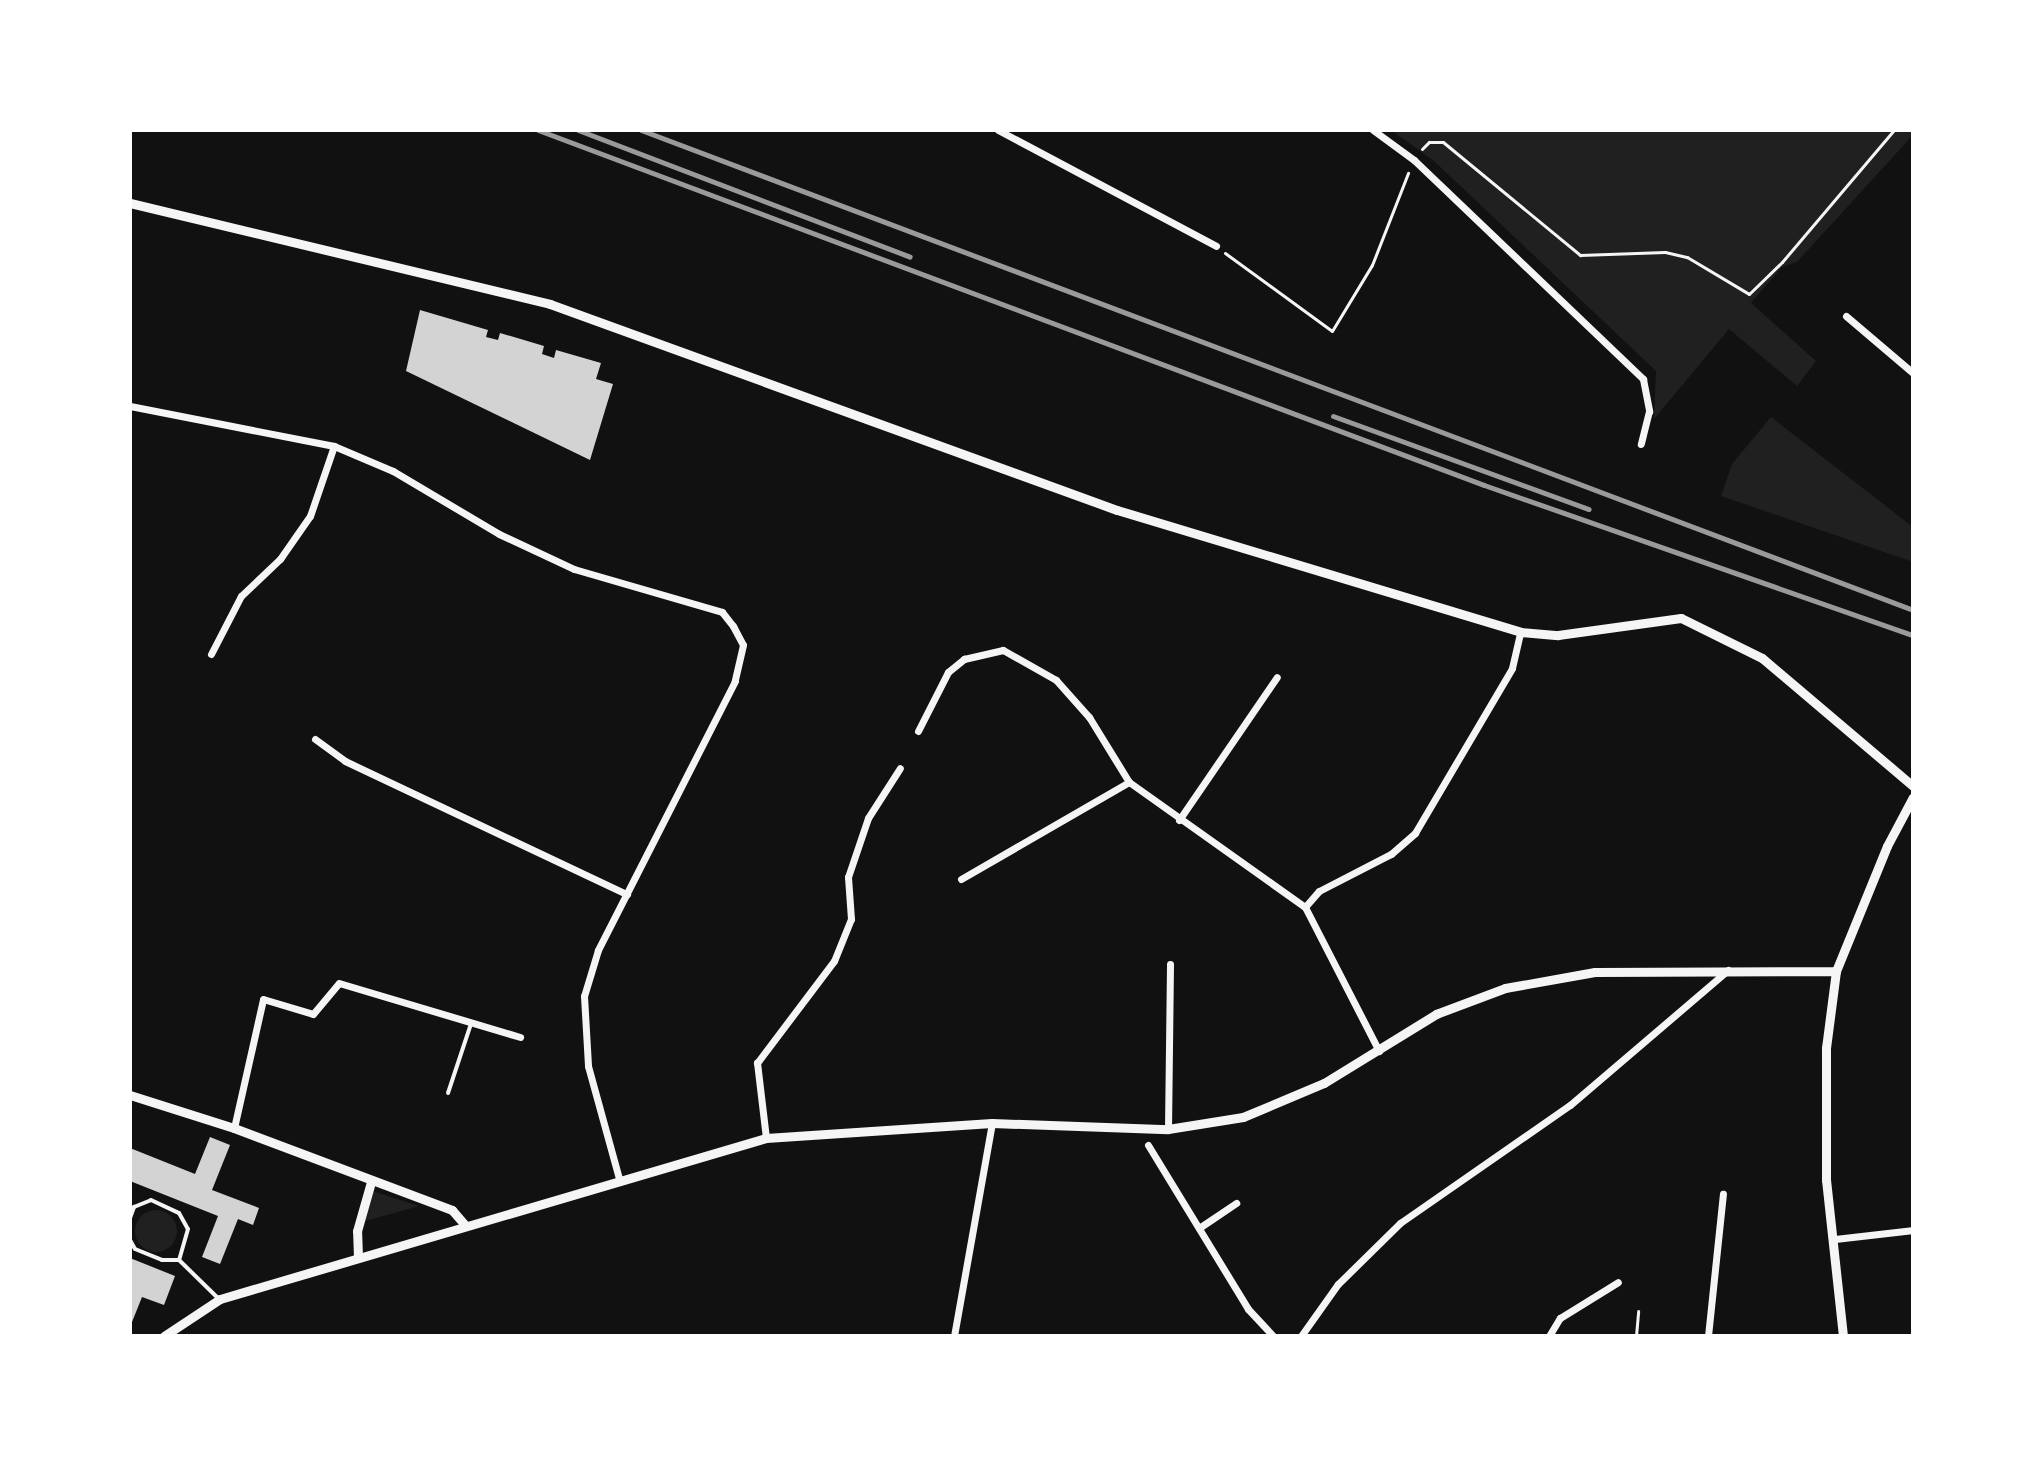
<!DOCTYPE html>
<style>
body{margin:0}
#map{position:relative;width:2043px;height:1466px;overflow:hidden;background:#111;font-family:Montserrat,sans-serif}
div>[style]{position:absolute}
.green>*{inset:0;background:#202020}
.round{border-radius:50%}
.building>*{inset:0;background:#d3d3d3}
.path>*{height:3px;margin:-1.5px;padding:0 1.5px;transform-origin:1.5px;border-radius:1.5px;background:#f5f5f5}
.service>*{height:4px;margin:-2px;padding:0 2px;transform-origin:2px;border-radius:2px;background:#f5f5f5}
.minor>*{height:7px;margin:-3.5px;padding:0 3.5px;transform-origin:3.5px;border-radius:3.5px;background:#f5f5f5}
.tertiary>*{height:9px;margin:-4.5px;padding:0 4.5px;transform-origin:4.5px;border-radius:4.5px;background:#f5f5f5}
.rail>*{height:5px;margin:-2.5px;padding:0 2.5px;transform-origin:2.5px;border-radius:2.5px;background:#9a9a9a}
span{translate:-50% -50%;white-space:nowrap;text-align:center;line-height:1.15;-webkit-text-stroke:8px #fff;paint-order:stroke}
.frame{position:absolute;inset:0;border:132px solid #fff;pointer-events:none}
</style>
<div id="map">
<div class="green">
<div style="clip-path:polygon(1391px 130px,1913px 130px,1913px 135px,1797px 262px,1782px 267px,1751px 303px,1816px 361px,1797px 386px,1729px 329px,1654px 419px,1656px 371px,1434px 161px)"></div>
<div style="clip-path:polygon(1771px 417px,1913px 527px,1913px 562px,1721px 496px,1732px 464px)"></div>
<div style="clip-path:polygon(369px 1190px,419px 1206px,362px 1222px)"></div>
<div class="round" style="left:135px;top:1210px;width:42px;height:42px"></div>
</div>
<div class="building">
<div style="clip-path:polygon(420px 310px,488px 330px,486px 337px,498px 340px,500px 333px,544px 346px,542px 354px,554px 358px,556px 350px,601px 363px,596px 379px,613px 384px,590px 460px,406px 371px)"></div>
<div style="clip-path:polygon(210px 1137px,230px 1145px,212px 1190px,259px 1208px,253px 1225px,238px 1219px,220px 1264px,202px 1257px,218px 1216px,130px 1181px,130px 1148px,195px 1174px)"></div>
<div style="clip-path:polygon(130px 1258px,175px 1276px,164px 1305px,142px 1297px,130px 1327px)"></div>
</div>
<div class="path">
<div style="left:1422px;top:149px;width:10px;rotate:-45deg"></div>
<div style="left:1429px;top:142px;width:14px"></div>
<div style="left:1443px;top:142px;width:178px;rotate:39.5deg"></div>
<div style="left:1580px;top:255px;width:85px;rotate:-2deg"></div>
<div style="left:1665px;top:252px;width:23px;rotate:13deg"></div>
<div style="left:1687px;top:257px;width:72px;rotate:30.8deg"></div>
<div style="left:1749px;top:294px;width:46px;rotate:-44.1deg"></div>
<div style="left:1782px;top:262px;width:173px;rotate:-49.7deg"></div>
<div style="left:1225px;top:253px;width:132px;rotate:36.1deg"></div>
<div style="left:1332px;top:331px;width:77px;rotate:-58.8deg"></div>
<div style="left:1372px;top:265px;width:99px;rotate:-68.6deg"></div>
<div style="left:1636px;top:1336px;width:25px;rotate:-85deg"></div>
</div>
<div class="service">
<div style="left:448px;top:1093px;width:73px;rotate:-71.6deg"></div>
<div style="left:130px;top:1218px;width:12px;rotate:-70deg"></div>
<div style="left:134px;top:1207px;width:18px;rotate:-22deg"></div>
<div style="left:151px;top:1200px;width:31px;rotate:25deg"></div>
<div style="left:179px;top:1213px;width:18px;rotate:61deg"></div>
<div style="left:188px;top:1229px;width:32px;rotate:106deg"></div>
<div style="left:130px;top:1240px;width:10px;rotate:61deg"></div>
<div style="left:135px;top:1249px;width:29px;rotate:22deg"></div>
<div style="left:162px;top:1260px;width:17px"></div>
<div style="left:179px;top:1260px;width:54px;rotate:44.3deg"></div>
</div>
<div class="minor">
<div style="left:998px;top:130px;width:247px;rotate:28deg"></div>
<div style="left:1373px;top:130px;width:51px;rotate:36.2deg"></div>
<div style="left:1414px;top:160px;width:317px;rotate:43.7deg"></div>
<div style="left:1643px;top:379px;width:33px;rotate:79deg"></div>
<div style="left:1649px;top:411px;width:34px;rotate:104deg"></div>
<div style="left:1846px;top:316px;width:88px;rotate:40.4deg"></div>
<div style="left:130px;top:406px;width:208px;rotate:11.1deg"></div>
<div style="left:334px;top:446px;width:64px;rotate:23deg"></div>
<div style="left:393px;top:471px;width:123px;rotate:30.7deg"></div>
<div style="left:499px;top:534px;width:83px;rotate:25deg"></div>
<div style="left:574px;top:569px;width:154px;rotate:16.2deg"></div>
<div style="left:722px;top:612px;width:18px;rotate:52deg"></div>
<div style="left:733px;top:626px;width:21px;rotate:62deg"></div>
<div style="left:743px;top:645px;width:37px;rotate:103deg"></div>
<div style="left:735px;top:681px;width:302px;rotate:117deg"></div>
<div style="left:598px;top:950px;width:48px;rotate:106.9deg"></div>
<div style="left:584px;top:996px;width:70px;rotate:86.7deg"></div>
<div style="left:588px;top:1066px;width:120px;rotate:74.6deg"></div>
<div style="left:211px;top:654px;width:65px;rotate:-62.7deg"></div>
<div style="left:241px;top:596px;width:54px;rotate:-43.5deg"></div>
<div style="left:280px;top:559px;width:52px;rotate:-55.1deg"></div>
<div style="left:310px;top:516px;width:74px;rotate:-71.1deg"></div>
<div style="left:918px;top:731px;width:66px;rotate:-63deg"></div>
<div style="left:948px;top:672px;width:21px;rotate:-39deg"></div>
<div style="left:964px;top:659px;width:40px;rotate:-13deg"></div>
<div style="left:1003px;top:650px;width:61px;rotate:29.5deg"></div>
<div style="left:1056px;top:680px;width:50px;rotate:48.3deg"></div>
<div style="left:1089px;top:717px;width:76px;rotate:58.4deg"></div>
<div style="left:1129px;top:782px;width:216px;rotate:35.4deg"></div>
<div style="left:1305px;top:907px;width:162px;rotate:62.8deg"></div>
<div style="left:315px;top:739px;width:37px;rotate:36deg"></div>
<div style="left:345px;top:761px;width:312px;rotate:25.3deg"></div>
<div style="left:1179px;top:820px;width:173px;rotate:-55.6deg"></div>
<div style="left:961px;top:879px;width:194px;rotate:-30deg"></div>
<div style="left:1305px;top:907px;width:21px;rotate:-49deg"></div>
<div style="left:1319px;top:891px;width:81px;rotate:-27.2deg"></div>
<div style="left:1391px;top:854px;width:32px;rotate:-41deg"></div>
<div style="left:1415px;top:833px;width:191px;rotate:-59.5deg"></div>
<div style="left:1512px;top:668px;width:37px;rotate:-77deg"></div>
<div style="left:234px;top:1128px;width:132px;rotate:-77.3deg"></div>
<div style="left:263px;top:999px;width:52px;rotate:16.7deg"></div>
<div style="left:313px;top:1014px;width:40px;rotate:-50deg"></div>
<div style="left:339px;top:983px;width:189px;rotate:16.6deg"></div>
<div style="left:1168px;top:1129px;width:165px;rotate:-89.3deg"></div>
<div style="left:766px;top:1138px;width:76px;rotate:-96.8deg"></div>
<div style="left:757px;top:1063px;width:128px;rotate:-53deg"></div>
<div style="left:834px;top:961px;width:45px;rotate:-68deg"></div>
<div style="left:851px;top:919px;width:42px;rotate:-94.1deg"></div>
<div style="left:848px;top:877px;width:62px;rotate:-71.3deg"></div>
<div style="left:868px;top:818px;width:59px;rotate:-57.4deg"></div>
<div style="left:1148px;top:1145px;width:192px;rotate:58.6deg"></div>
<div style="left:1248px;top:1309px;width:37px;rotate:47deg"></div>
<div style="left:1199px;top:1228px;width:45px;rotate:-34deg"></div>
<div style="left:1835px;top:1239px;width:79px;rotate:-6.6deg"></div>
<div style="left:954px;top:1336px;width:216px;rotate:-79.9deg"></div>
<div style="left:1301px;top:1336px;width:64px;rotate:-54.6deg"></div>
<div style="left:1338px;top:1284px;width:87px;rotate:-44.5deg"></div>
<div style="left:1400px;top:1223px;width:207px;rotate:-34.8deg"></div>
<div style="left:1570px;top:1105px;width:208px;rotate:-40.5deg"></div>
<div style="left:1549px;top:1336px;width:21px;rotate:-59deg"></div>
<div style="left:1560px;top:1318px;width:68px;rotate:-31.8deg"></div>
<div style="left:1708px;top:1336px;width:143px;rotate:-84deg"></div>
</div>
<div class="tertiary">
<div style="left:130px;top:203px;width:432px;rotate:13.5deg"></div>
<div style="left:550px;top:304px;width:603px;rotate:19.97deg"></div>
<div style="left:1117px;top:510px;width:421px;rotate:16.8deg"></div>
<div style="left:1520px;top:632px;width:38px;rotate:5deg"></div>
<div style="left:1558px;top:635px;width:124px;rotate:-7.9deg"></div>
<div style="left:1681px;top:618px;width:90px;rotate:26.3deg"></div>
<div style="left:1762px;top:658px;width:198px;rotate:40.3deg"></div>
<div style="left:130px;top:1095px;width:109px;rotate:17.6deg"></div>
<div style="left:234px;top:1128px;width:233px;rotate:20.6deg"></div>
<div style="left:452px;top:1210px;width:21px;rotate:49deg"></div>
<div style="left:358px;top:1257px;width:26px;rotate:-92deg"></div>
<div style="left:357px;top:1231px;width:51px;rotate:-74.1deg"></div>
<div style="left:164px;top:1336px;width:67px;rotate:-33.5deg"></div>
<div style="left:220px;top:1299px;width:569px;rotate:-16.43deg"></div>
<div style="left:766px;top:1138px;width:226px;rotate:-3.8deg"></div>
<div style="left:992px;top:1123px;width:176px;rotate:2deg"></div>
<div style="left:1168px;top:1129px;width:76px;rotate:-9.1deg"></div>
<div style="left:1243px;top:1117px;width:88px;rotate:-22.8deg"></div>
<div style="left:1324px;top:1083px;width:132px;rotate:-31.6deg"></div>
<div style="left:1436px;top:1014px;width:74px;rotate:-20.6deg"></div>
<div style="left:1505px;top:988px;width:91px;rotate:-10.1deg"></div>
<div style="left:1595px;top:972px;width:241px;rotate:-0.2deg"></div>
<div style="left:1843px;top:1336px;width:157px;rotate:-96.2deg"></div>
<div style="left:1826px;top:1180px;width:132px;rotate:-90deg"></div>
<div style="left:1826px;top:1048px;width:78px;rotate:-82.6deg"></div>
<div style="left:1836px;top:971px;width:135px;rotate:-67.8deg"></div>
<div style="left:1887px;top:846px;width:55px;rotate:-62deg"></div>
</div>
<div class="rail">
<div style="left:538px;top:130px;width:1010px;rotate:20.57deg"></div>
<div style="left:1484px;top:485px;width:454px;rotate:19.3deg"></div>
<div style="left:578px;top:130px;width:355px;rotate:20.9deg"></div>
<div style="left:641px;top:130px;width:1360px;rotate:20.67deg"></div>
<div style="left:1333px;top:416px;width:272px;rotate:20deg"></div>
</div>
<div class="frame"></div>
</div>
